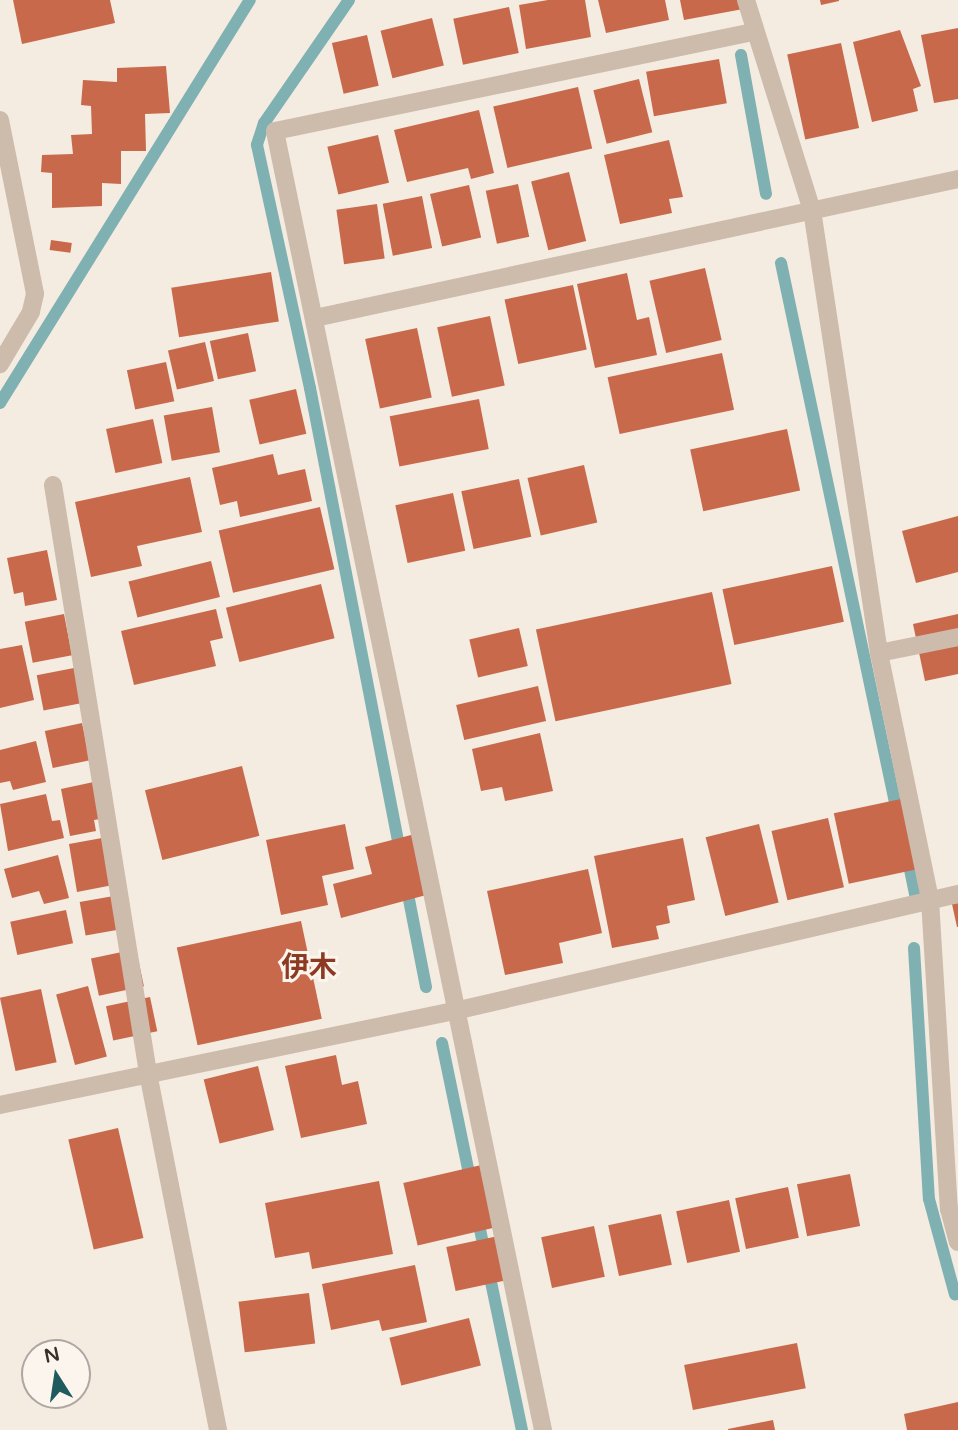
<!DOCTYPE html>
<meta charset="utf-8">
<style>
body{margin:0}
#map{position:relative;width:958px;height:1430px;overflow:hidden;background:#f4ebe1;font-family:"Varela Round","Noto Sans JP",sans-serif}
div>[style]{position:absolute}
.stream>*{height:12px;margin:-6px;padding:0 6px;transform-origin:6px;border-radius:6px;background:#7fb0b2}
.building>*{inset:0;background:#c8694b;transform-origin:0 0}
.service>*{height:18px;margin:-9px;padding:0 9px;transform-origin:9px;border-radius:9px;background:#cdbbac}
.minor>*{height:18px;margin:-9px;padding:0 9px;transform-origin:9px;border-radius:9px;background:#cdbbac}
span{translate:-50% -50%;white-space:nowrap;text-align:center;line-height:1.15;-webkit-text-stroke:6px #fbf5ee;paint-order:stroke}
.quarter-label{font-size:28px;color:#8c3b22;font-weight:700}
.north{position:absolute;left:21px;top:1339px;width:70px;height:70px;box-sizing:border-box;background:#fbf5ee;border:2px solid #aea6a0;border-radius:50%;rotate:348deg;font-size:19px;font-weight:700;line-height:28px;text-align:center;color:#3b302b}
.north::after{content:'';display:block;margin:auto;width:24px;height:32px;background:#1f5a5e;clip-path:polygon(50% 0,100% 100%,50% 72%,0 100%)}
</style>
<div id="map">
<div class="stream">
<div style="left:349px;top:0;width:150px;rotate:124.6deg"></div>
<div style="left:264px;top:123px;width:23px;rotate:108deg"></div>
<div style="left:257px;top:145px;width:249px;rotate:77.7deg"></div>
<div style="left:310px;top:388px;width:473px;rotate:79deg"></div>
<div style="left:741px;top:55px;width:141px;rotate:79.8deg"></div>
<div style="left:781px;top:263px;width:566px;rotate:78.07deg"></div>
<div style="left:0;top:403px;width:474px;rotate:-58.2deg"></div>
<div style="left:907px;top:855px;width:45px;rotate:78.4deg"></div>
<div style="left:406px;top:884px;width:105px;rotate:79deg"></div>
<div style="left:914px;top:948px;width:251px;rotate:86.6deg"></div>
<div style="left:929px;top:1199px;width:99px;rotate:74.8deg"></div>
<div style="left:442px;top:1043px;width:143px;rotate:78.3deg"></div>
<div style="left:477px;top:1215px;width:220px;rotate:78.2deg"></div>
</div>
<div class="building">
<div style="clip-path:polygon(13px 0,110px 0,115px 23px,22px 44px)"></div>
<div style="clip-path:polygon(548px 0,585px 0,591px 37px,526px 49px,519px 5px)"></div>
<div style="clip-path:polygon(598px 0,665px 0,669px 20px,606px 33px)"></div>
<div style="clip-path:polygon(680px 0,752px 0,754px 7px,684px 20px)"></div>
<div style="clip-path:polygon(820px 0,839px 0,839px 1px,821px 5px)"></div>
<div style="left:509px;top:7px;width:47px;height:57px;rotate:78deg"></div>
<div style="left:432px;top:18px;width:49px;height:53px;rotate:76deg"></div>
<div style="clip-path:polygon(958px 28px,958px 99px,934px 103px,921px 35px)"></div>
<div style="clip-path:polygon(900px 30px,921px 86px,913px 89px,918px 111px,872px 122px,853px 42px)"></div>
<div style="left:367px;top:35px;width:52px;height:36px;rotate:77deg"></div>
<div style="left:841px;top:43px;width:87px;height:55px;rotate:78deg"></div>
<div style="left:719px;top:59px;width:45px;height:74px;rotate:80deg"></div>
<div style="clip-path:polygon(166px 66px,170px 113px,145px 114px,146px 151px,121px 151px,121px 184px,102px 183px,102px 206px,52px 208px,52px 173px,41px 172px,42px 155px,73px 154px,71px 135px,92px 134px,91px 106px,81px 105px,83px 80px,117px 82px,117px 68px)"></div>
<div style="left:639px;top:79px;width:55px;height:47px;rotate:76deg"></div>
<div style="left:578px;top:87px;width:63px;height:87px;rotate:77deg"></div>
<div style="clip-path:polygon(479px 110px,494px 173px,471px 179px,468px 168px,407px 182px,394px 130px)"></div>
<div style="left:378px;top:135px;width:49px;height:52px;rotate:77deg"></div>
<div style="clip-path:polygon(669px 140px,683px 197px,669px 199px,672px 213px,620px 224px,604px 155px)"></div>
<div style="left:569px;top:172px;width:71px;height:39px;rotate:76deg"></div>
<div style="left:518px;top:184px;width:54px;height:33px;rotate:78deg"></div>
<div style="left:469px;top:185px;width:54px;height:40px;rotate:77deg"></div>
<div style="left:422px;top:196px;width:53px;height:40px;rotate:79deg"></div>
<div style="left:377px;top:204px;width:55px;height:41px;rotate:82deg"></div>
<div style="left:51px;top:240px;width:21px;height:10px;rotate:8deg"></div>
<div style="left:705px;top:268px;width:74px;height:57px;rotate:77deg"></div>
<div style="left:271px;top:272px;width:50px;height:101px;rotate:81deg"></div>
<div style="clip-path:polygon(627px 273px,637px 320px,649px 317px,657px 355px,595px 368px,577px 284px)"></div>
<div style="left:573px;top:285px;width:66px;height:70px;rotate:78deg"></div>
<div style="left:490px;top:316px;width:71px;height:54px;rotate:78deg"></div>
<div style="left:417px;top:328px;width:71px;height:53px;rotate:78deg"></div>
<div style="left:248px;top:333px;width:39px;height:39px;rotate:78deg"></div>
<div style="left:205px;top:342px;width:40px;height:38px;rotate:77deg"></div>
<div style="left:722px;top:353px;width:58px;height:117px;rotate:78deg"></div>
<div style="left:166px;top:362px;width:40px;height:40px;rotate:78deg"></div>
<div style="left:296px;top:389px;width:46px;height:48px;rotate:77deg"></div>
<div style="left:479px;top:399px;width:51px;height:91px;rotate:79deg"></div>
<div style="left:212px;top:407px;width:46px;height:49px;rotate:80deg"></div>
<div style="left:153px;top:419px;width:45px;height:48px;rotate:78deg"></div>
<div style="left:787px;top:429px;width:63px;height:99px;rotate:78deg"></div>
<div style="clip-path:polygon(273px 454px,278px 475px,305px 469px,312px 501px,240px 517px,237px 501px,220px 505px,212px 468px)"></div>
<div style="left:584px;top:465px;width:59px;height:58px;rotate:77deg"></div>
<div style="clip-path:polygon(190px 477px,202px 532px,137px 546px,142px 566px,91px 577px,75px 502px)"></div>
<div style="left:519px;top:479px;width:59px;height:59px;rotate:78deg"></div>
<div style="left:453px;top:493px;width:59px;height:59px;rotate:78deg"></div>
<div style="left:320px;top:507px;width:64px;height:104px;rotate:77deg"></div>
<div style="clip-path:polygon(958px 516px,958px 572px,916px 583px,902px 531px)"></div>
<div style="clip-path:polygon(47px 550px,57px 600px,25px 606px,23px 592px,14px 594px,7px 558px)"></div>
<div style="left:211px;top:561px;width:37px;height:85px;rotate:76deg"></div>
<div style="left:832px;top:566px;width:57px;height:112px;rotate:78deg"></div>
<div style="left:321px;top:584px;width:56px;height:98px;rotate:76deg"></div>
<div style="left:712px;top:592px;width:94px;height:180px;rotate:78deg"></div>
<div style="clip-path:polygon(216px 609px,223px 638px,210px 641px,216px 666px,134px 685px,121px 631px)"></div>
<div style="left:64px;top:614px;width:42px;height:40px;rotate:79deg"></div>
<div style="clip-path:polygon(958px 614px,958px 674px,925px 681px,913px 624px)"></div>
<div style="left:519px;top:628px;width:39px;height:51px;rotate:77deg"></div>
<div style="clip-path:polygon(22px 645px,34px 700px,0 708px,0 649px)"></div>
<div style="left:74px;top:668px;width:36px;height:38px;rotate:79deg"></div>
<div style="left:538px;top:686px;width:36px;height:84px;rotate:77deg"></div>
<div style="left:82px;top:723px;width:38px;height:38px;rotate:78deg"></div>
<div style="clip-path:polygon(540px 733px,553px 791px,505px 801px,502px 787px,481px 791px,472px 749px)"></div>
<div style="clip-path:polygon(36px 741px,46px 782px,13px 790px,10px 781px,0 783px,0 750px)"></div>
<div style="left:242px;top:766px;width:72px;height:100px;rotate:76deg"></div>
<div style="clip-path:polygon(103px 780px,111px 817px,94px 820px,96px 831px,70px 836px,61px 789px)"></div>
<div style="clip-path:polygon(46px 794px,52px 821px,60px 820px,64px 838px,8px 851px,0 804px)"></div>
<div style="left:915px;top:796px;width:72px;height:83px;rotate:78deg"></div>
<div style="left:828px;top:818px;width:71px;height:58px;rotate:77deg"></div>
<div style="clip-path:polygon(345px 824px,354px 869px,322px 876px,328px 905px,281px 915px,266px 840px)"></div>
<div style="left:759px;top:824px;width:81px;height:55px;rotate:76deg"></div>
<div style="clip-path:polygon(415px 834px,430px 894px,341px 918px,333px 884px,372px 874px,365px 847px)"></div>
<div style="clip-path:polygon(113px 836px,113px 885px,77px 892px,69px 844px)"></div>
<div style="clip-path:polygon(683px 838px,695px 900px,667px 906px,670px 923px,656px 926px,659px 939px,612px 948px,594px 856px)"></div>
<div style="clip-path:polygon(58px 855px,69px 898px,44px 904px,39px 891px,12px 898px,4px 869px)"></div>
<div style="clip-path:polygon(588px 869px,602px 933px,559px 943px,563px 963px,505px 975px,487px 891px)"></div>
<div style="left:125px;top:894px;width:34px;height:46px;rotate:80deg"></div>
<div style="clip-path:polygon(958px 903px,958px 927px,957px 927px,952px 904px)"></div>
<div style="left:66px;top:910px;width:34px;height:57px;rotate:78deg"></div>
<div style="left:301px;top:921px;width:100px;height:127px;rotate:78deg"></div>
<div style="left:136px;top:949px;width:38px;height:46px;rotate:78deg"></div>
<div style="left:88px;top:986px;width:73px;height:33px;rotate:75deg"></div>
<div style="left:41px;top:989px;width:75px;height:42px;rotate:78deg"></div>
<div style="left:150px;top:997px;width:35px;height:45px;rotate:78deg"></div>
<div style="clip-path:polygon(336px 1055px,342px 1085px,358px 1081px,367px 1124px,301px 1138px,285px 1066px)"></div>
<div style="left:258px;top:1066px;width:66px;height:56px;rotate:76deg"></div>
<div style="left:118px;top:1128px;width:113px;height:51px;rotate:77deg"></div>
<div style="left:490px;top:1163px;width:64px;height:89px;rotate:77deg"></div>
<div style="left:850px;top:1174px;width:53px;height:54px;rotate:79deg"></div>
<div style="clip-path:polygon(379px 1181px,393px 1254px,312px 1269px,309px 1252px,275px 1258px,265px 1203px)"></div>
<div style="left:788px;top:1187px;width:52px;height:54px;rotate:78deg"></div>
<div style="left:729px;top:1200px;width:53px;height:54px;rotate:78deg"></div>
<div style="left:661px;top:1214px;width:52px;height:54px;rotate:78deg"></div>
<div style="left:594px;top:1226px;width:52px;height:54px;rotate:78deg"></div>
<div style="left:503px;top:1235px;width:45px;height:58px;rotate:78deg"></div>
<div style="clip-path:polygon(415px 1265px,427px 1322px,382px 1331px,379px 1320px,331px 1330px,322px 1284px)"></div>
<div style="left:309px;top:1293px;width:51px;height:71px;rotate:83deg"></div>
<div style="left:469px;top:1318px;width:49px;height:82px;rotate:76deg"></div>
<div style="left:797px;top:1343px;width:46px;height:115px;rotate:79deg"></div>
<div style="clip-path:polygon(958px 1402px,958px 1430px,907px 1430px,904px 1414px)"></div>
<div style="clip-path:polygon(773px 1420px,775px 1430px,728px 1430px,728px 1429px)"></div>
</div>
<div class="service">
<div style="left:879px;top:653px;width:81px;rotate:-11.4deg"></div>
<div style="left:930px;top:900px;width:310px;rotate:86.5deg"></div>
<div style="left:949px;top:1209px;width:34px;rotate:75deg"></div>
</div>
<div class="minor">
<div style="left:746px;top:0;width:220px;rotate:72.6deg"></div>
<div style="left:812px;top:210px;width:448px;rotate:81.4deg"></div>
<div style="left:879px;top:653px;width:252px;rotate:78.3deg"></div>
<div style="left:0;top:120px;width:177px;rotate:78.6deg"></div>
<div style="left:35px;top:294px;width:18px;rotate:103deg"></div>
<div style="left:31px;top:312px;width:61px;rotate:120.8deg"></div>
<div style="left:315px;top:318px;width:658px;rotate:-12.2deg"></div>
<div style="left:53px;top:485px;width:596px;rotate:80.82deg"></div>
<div style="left:148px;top:1073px;width:364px;rotate:78.9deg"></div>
<div style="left:0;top:1105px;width:469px;rotate:-11.7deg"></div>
<div style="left:459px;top:1010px;width:512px;rotate:-13.09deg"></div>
<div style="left:543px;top:1430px;width:1326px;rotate:-101.66deg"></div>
<div style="left:275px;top:131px;width:488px;rotate:-11.7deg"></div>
</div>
<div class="quarter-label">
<span style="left:309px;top:967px">伊木</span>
</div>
<div class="north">N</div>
</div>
